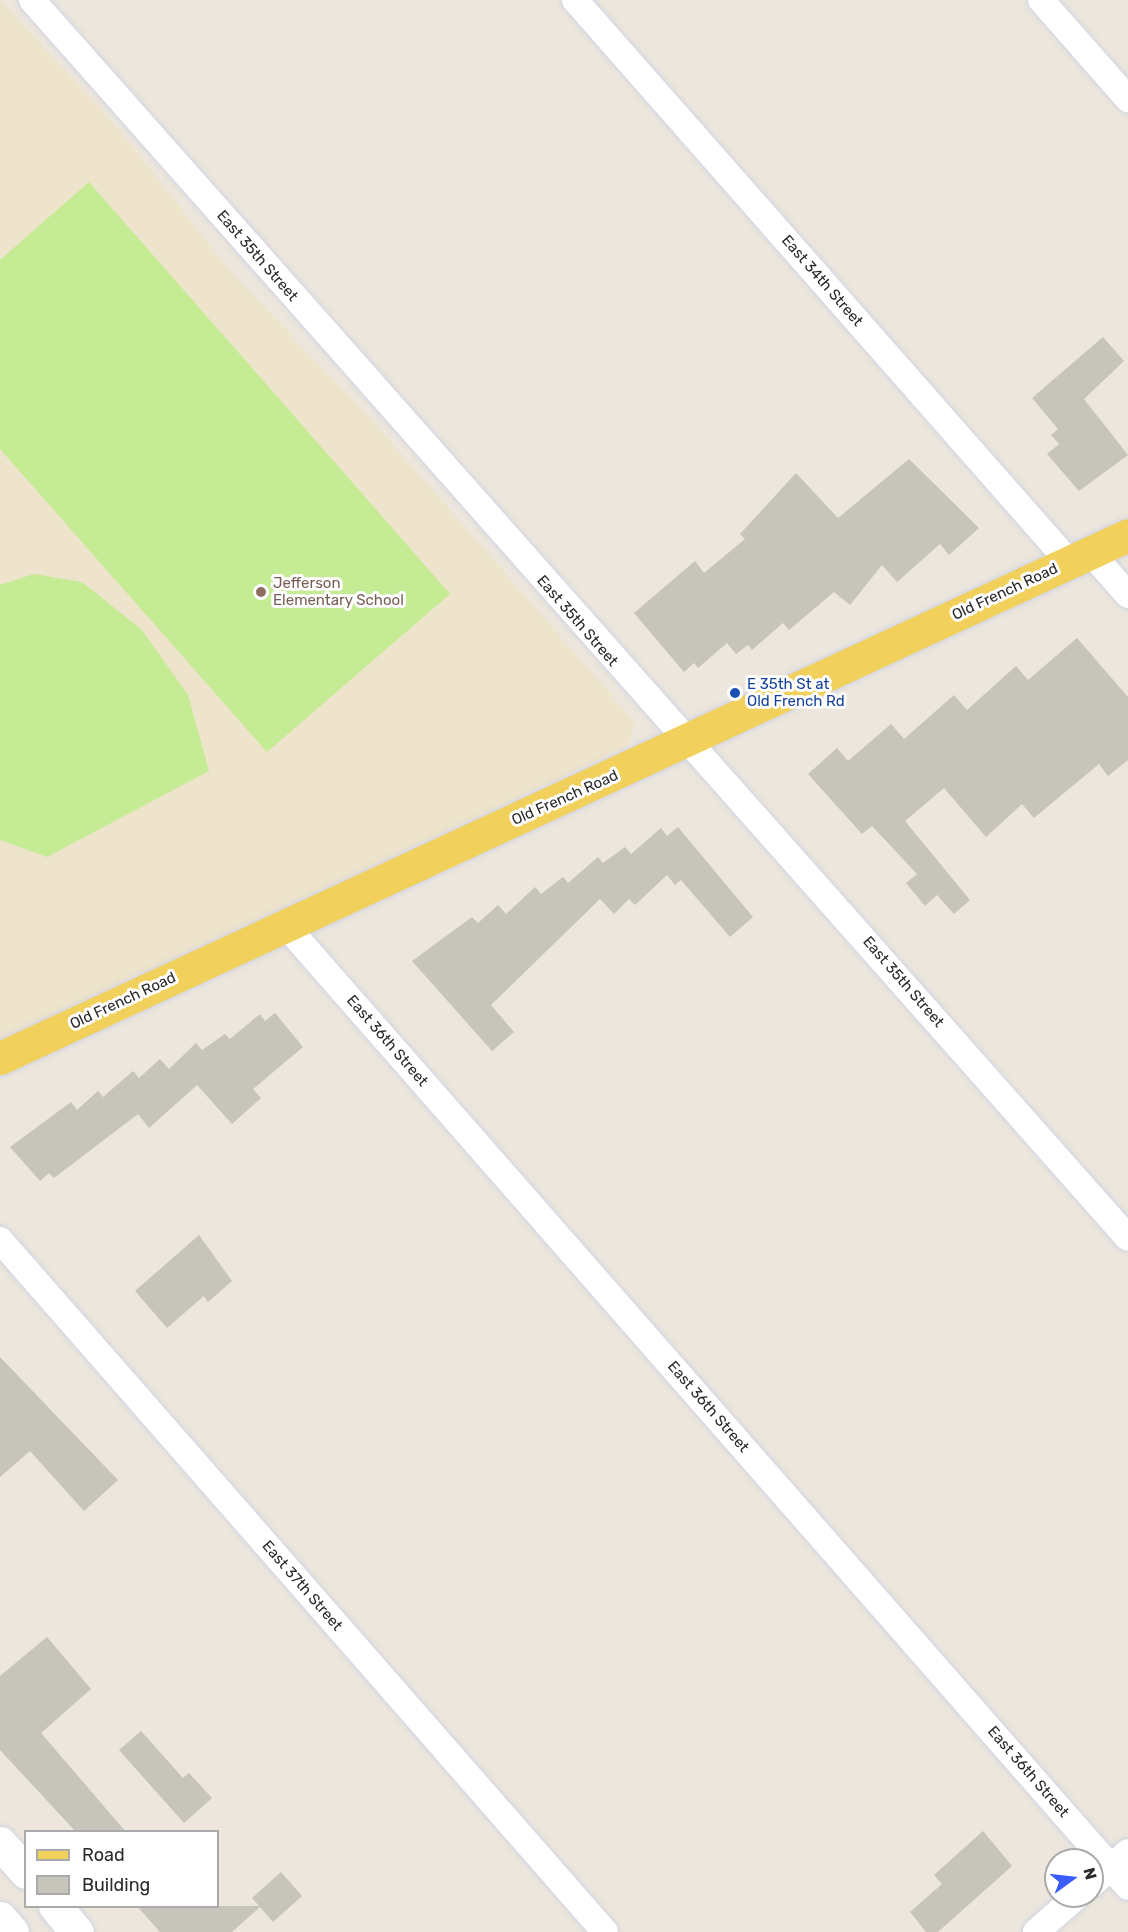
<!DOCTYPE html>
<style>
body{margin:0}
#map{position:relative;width:1128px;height:1932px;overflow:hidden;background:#ece6dc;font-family:Rubik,sans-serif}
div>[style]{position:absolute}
.education>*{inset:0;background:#eee3cb}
.pitch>*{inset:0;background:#c5eb94}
.building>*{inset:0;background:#c7c4bb}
.roads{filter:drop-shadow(0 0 2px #d1d5e3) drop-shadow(0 0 2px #d1d5e3)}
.minor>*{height:26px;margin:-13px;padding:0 13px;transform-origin:13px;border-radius:13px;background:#fff}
.secondary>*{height:33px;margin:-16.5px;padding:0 16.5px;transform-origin:16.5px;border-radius:16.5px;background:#fff}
.primary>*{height:33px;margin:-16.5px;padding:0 16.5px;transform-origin:16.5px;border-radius:16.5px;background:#f2d05c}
.dots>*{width:16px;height:16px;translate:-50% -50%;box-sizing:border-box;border:3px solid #fff;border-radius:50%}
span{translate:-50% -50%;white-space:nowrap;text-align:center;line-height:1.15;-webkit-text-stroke:6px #fff;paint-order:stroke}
.street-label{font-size:15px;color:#2a2a2a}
.education-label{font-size:15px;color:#785e54}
.left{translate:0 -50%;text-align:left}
.transit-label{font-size:15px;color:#164399}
.legend{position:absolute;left:24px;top:1830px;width:195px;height:78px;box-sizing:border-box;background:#fff;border:2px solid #aaa;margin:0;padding:8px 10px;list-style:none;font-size:18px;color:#2a2a2a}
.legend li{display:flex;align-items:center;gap:12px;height:30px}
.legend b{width:30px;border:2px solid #aaa}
.north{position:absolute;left:1044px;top:1848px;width:60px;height:60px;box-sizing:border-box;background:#fff;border:2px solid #aaa;border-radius:50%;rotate:75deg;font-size:16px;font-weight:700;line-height:24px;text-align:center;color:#2a2a2a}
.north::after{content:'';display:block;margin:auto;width:21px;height:27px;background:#3a5dfb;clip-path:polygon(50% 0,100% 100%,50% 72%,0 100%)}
</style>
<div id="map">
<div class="education">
<div style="clip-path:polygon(0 0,118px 128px,229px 270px,361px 408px,634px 721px,628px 746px,0 1041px)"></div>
</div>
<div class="pitch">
<div style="clip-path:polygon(89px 182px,450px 594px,267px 752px,0 449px,0 260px)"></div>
<div style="clip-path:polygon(34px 574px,82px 582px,142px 630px,188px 695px,209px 771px,47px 857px,0 840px,0 585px)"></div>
</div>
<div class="building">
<div style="clip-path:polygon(1103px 337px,1124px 361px,1084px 399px,1128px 455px,1079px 491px,1047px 454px,1059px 444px,1051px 435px,1058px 429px,1032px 398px)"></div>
<div style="clip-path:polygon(909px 459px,979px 528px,949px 555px,940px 544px,897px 582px,882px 565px,850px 605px,834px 592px,789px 630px,783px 623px,752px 650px,748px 645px,736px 654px,727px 643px,698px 668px,694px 663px,684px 672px,634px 613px,695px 561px,704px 573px,745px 539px,740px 534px,796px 473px,838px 518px)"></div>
<div style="clip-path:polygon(1077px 638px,1128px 697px,1128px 760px,1108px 776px,1099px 764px,1034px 818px,1022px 804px,986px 837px,944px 788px,905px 821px,970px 900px,954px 914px,937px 895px,925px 906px,906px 883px,917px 874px,872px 826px,862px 834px,808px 774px,837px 748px,848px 761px,891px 724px,904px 739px,954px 695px,967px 710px,1016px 666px,1028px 680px)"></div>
<div style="clip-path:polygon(678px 827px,753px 917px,730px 937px,681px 880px,675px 885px,667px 875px,635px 905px,629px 899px,614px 914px,600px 899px,491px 1005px,514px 1032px,492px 1051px,412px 961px,472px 917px,478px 923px,498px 905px,506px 914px,535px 887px,541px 894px,563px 877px,568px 883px,598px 857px,603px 863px,625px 847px,631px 854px,661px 828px,667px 836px)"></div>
<div style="clip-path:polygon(275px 1013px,303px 1047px,253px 1089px,261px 1098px,232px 1124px,197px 1085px,149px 1128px,138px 1114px,54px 1178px,49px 1173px,40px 1181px,10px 1147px,71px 1102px,77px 1110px,98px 1091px,103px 1097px,133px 1071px,139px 1078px,160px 1059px,169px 1069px,196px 1043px,202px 1050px,225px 1034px,230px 1039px,260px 1014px,265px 1021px)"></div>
<div style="clip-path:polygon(199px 1235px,232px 1281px,208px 1302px,204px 1296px,167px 1328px,135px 1291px)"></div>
<div style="clip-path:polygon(0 1357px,118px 1480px,84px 1511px,30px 1451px,0 1477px)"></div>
<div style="clip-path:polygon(47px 1637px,91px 1689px,41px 1733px,126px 1832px,76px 1832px,0 1750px,0 1676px)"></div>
<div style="clip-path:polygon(141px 1731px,183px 1778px,189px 1773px,212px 1798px,184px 1823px,119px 1750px)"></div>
<div style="clip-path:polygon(983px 1831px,1012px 1866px,938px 1932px,926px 1932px,910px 1912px,942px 1884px,934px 1875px)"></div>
<div style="clip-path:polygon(281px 1872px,302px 1896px,273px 1922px,260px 1907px,232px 1932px,160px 1932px,137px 1906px,259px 1906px,252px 1898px)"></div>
</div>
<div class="roads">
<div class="minor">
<div style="left:32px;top:0;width:1653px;rotate:48.48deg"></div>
<div style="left:575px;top:0;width:748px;rotate:48.68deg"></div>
<div style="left:1041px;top:0;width:132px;rotate:48.7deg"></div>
<div style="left:1091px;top:553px;width:56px;rotate:48.6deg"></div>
<div style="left:287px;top:927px;width:1276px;rotate:48.78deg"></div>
<div style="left:0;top:1240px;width:919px;rotate:48.84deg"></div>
<div style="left:1092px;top:1884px;width:48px;rotate:-41.6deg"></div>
<div style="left:1036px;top:1932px;width:55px;rotate:-41.3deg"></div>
</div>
<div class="secondary">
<div style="left:0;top:1843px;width:39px;rotate:48deg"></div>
<div style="left:55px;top:1906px;width:34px;rotate:50deg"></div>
<div style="left:0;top:1918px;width:18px;rotate:49deg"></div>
</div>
<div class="primary">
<div style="left:0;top:1058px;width:1243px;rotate:-24.87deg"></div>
</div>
</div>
<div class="dots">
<div style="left:261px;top:592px;background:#8d6e63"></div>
<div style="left:735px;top:693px;background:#1a4fb4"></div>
</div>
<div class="street-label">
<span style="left:257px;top:256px;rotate:49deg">East 35th Street</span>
<span style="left:822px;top:281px;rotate:49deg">East 34th Street</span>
<span style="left:1005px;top:592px;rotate:-25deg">Old French Road</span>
<span style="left:577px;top:621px;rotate:49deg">East 35th Street</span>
<span style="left:565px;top:798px;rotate:-24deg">Old French Road</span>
<span style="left:903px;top:982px;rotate:49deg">East 35th Street</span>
<span style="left:123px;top:1001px;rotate:-25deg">Old French Road</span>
<span style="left:387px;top:1041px;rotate:49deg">East 36th Street</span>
<span style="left:708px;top:1407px;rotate:49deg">East 36th Street</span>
<span style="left:302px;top:1586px;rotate:49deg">East 37th Street</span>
<span style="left:1028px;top:1772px;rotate:49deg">East 36th Street</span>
</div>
<div class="education-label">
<span class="left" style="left:273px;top:592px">Jefferson<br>Elementary School</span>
</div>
<div class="transit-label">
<span class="left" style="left:747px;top:693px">E 35th St at<br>Old French Rd</span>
</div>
<ul class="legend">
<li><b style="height:8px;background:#f2d05c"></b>Road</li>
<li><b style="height:16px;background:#c7c4bb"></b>Building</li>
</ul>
<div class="north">N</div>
</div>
